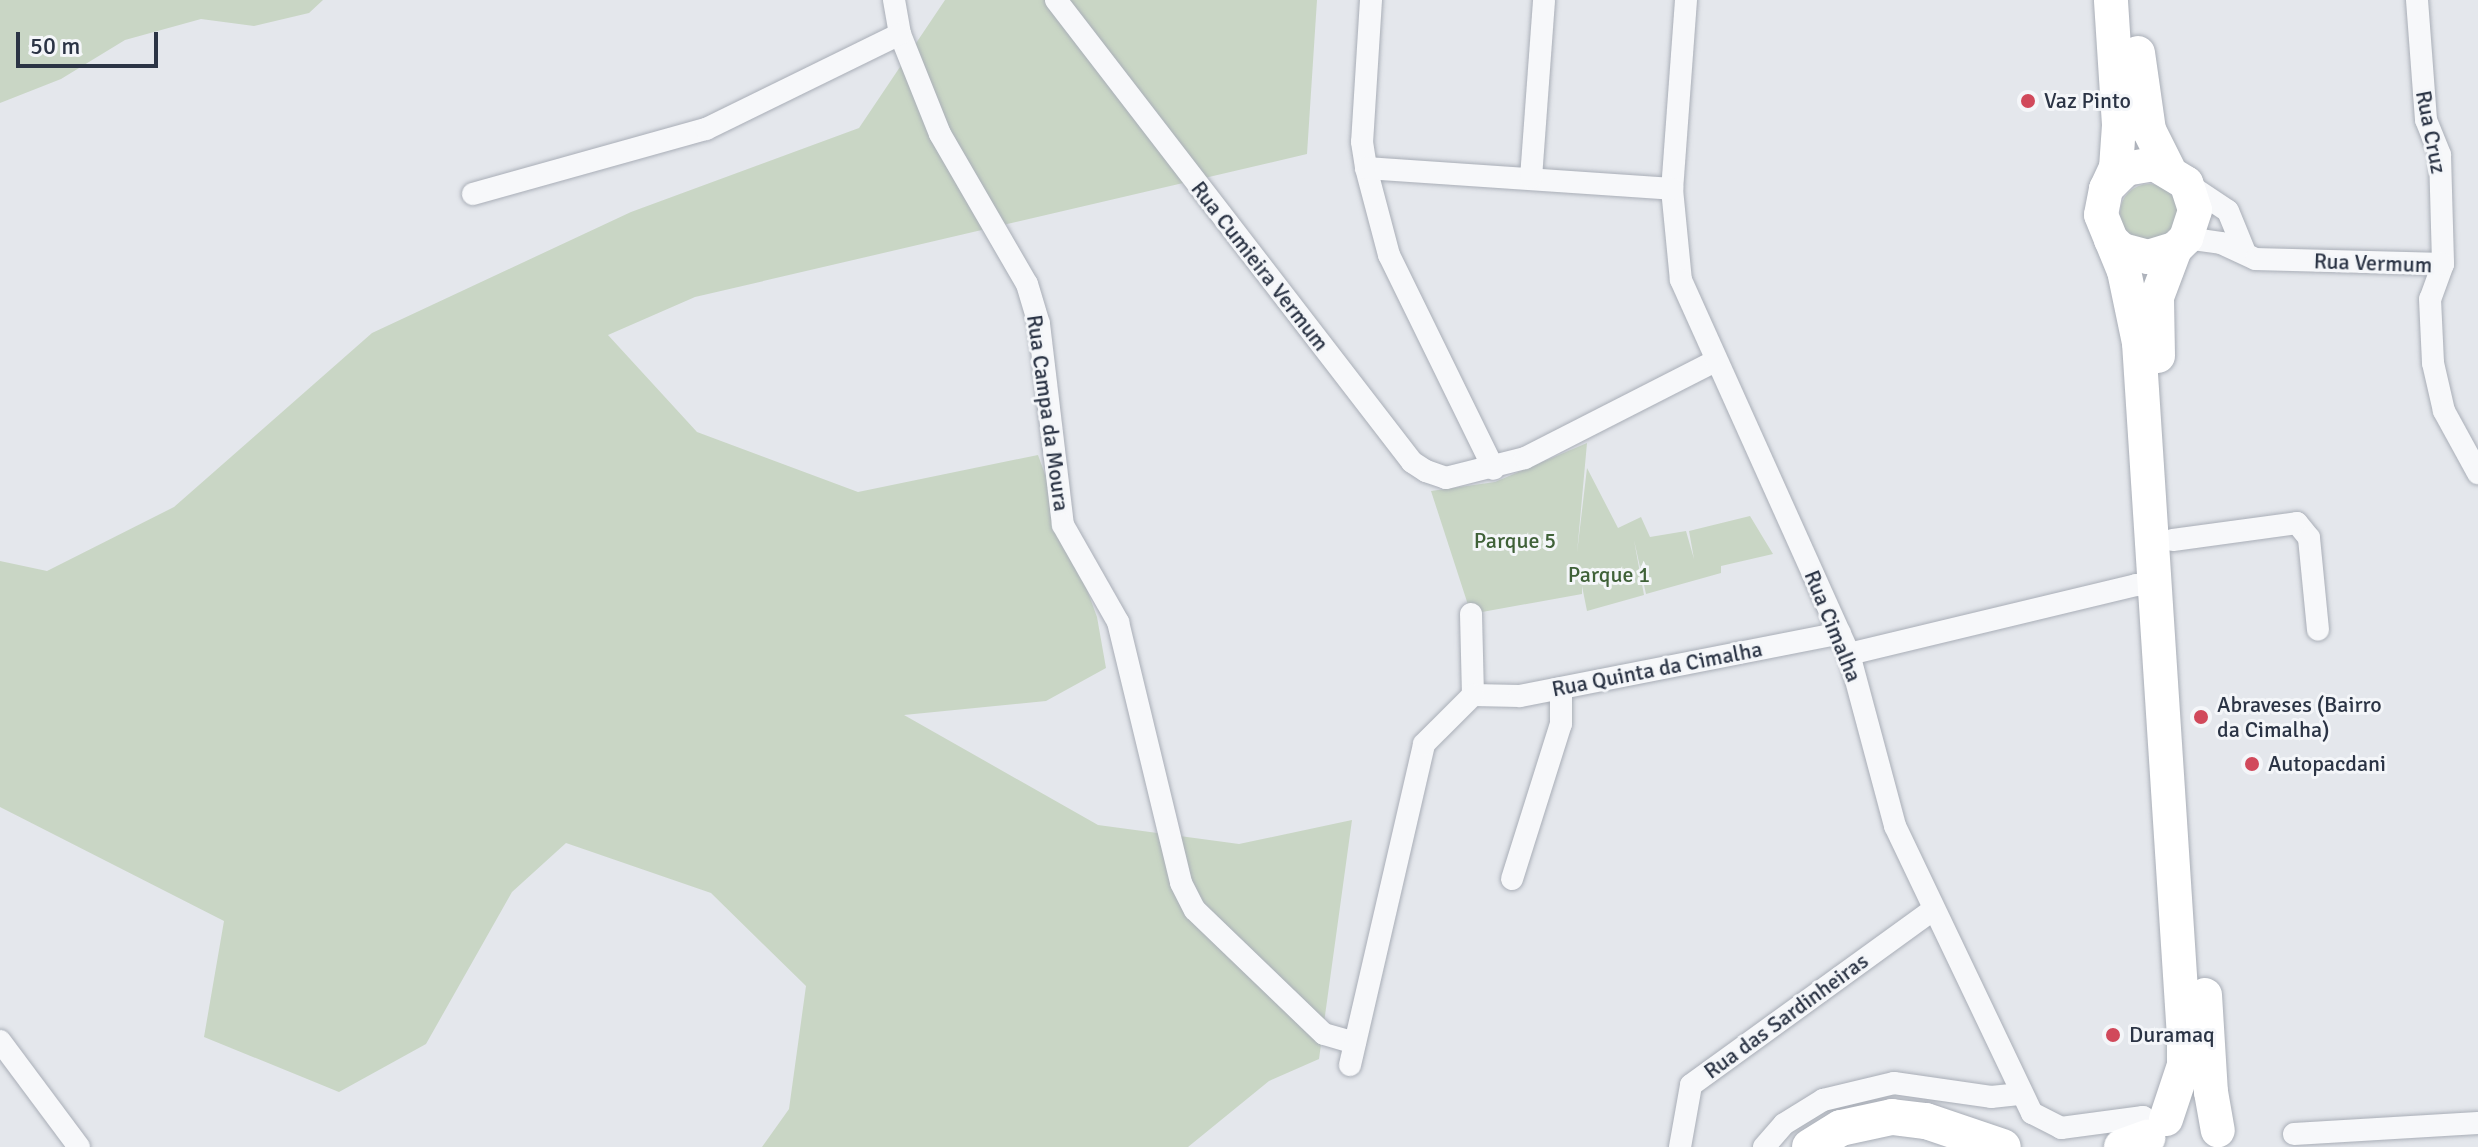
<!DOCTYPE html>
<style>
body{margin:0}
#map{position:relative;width:2478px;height:1147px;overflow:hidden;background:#e4e7ec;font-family:Signika,sans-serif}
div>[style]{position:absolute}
.green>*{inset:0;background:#c9d6c5}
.round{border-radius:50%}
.roads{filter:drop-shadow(0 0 2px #a9aeb7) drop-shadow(0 0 2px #a9aeb7)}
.minor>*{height:22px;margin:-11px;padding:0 11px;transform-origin:11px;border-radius:11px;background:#f7f8fa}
.primary>*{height:34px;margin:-17px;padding:0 17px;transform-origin:17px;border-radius:17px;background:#fff}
.trunk>*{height:36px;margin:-18px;padding:0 18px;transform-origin:18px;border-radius:18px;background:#fff}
.dots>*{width:22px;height:22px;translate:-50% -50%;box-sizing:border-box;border:4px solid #f4f6f9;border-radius:50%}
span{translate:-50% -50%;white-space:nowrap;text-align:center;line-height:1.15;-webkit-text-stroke:6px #f4f6f9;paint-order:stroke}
.poi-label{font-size:22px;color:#2b3445}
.left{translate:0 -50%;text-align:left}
.street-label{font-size:22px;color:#2b3445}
.park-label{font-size:22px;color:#3f6138}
.scale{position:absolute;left:16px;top:32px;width:142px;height:36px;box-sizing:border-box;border:4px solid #2b3445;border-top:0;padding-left:10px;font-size:24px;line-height:28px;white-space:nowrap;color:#2b3445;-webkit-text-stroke:6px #f4f6f9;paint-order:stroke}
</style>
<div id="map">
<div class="green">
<div style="clip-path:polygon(0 0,323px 0,309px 13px,254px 26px,201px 19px,125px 40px,61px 79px,0 103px)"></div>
<div style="clip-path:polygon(945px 0,1317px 0,1307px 154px,695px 297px,608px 335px,697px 432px,858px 492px,1038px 455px,1097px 617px,1106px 668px,1046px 701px,904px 715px,1098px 825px,1239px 844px,1352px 820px,1319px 1059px,1269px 1081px,1188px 1147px,762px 1147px,789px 1109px,806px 986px,711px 893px,566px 843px,512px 892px,426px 1044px,339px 1092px,204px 1037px,224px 921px,0 807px,0 561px,47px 571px,174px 507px,372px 333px,631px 212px,859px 128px)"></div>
<div class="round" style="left:2120px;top:184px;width:58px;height:58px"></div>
<div style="clip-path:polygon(1587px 443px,1577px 553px,1587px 468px,1618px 528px,1641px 517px,1650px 537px,1686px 531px,1694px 559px,1689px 531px,1750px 516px,1773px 554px,1721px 566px,1721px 573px,1646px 594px,1634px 540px,1644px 595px,1587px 611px,1582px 586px,1582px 594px,1471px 614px,1431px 491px,1495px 482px)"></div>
</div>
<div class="roads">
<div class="minor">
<div style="left:894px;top:0;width:35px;rotate:80deg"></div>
<div style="left:900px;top:34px;width:108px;rotate:68.2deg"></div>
<div style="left:940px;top:134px;width:173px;rotate:59.9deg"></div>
<div style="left:1027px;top:284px;width:42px;rotate:73.3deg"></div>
<div style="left:1039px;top:324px;width:202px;rotate:83.2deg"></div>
<div style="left:1063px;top:525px;width:112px;rotate:60.4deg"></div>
<div style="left:1118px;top:622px;width:268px;rotate:76.4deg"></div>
<div style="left:1181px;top:883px;width:30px;rotate:63deg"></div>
<div style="left:1195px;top:910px;width:179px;rotate:43.9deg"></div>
<div style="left:1324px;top:1034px;width:32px;rotate:16deg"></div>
<div style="left:1056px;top:0;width:583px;rotate:52.38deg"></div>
<div style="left:1412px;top:462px;width:17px;rotate:33deg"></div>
<div style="left:1426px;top:471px;width:21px;rotate:19deg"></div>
<div style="left:1446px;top:478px;width:81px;rotate:-14.2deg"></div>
<div style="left:1525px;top:458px;width:213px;rotate:-27deg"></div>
<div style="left:1371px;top:0;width:142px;rotate:93.6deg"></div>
<div style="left:1362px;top:142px;width:26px;rotate:81deg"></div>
<div style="left:1366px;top:168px;width:90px;rotate:75.2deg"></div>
<div style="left:1389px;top:255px;width:238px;rotate:63.9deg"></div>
<div style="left:1686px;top:0;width:190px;rotate:94.2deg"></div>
<div style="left:1672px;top:189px;width:91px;rotate:84.4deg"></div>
<div style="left:1681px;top:280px;width:410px;rotate:65.8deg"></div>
<div style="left:1849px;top:654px;width:178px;rotate:75deg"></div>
<div style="left:1895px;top:826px;width:318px;rotate:64.5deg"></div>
<div style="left:2032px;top:1113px;width:33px;rotate:27deg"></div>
<div style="left:2061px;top:1128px;width:83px;rotate:-7.6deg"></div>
<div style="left:2143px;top:1117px;width:15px;rotate:42deg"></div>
<div style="left:2417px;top:0;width:120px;rotate:85.7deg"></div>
<div style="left:2426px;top:120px;width:38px;rotate:68deg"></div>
<div style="left:2440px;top:155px;width:109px;rotate:88.4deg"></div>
<div style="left:2443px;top:264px;width:37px;rotate:110deg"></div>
<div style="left:2430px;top:299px;width:64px;rotate:87.3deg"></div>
<div style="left:2433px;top:363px;width:49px;rotate:77.1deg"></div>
<div style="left:2444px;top:411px;width:71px;rotate:61.3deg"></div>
<div style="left:1366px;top:168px;width:307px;rotate:3.9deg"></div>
<div style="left:1531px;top:178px;width:178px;rotate:-85.8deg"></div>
<div style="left:2186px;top:183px;width:50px;rotate:33.7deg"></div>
<div style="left:2228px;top:211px;width:42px;rotate:67.7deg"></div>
<div style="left:473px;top:194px;width:242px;rotate:-15.6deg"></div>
<div style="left:706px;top:129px;width:216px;rotate:-26.1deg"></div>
<div style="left:2186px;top:238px;width:35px;rotate:8deg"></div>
<div style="left:2221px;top:243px;width:38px;rotate:25deg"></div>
<div style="left:2256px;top:259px;width:187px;rotate:1.5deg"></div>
<div style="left:2173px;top:540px;width:125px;rotate:-7.8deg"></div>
<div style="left:2297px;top:523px;width:19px;rotate:51deg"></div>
<div style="left:2309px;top:538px;width:92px;rotate:84.4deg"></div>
<div style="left:1471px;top:614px;width:81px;rotate:88.6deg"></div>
<div style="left:1849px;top:654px;width:295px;rotate:-13.5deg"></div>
<div style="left:2136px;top:585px;width:19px;rotate:3deg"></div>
<div style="left:1473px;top:695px;width:47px;rotate:1.2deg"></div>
<div style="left:1520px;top:696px;width:326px;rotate:-11.1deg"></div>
<div style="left:1512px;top:879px;width:163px;rotate:-72.5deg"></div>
<div style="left:1561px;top:724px;width:35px;rotate:-90deg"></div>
<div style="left:0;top:1041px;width:132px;rotate:53.3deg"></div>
<div style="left:1350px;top:1065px;width:329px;rotate:-77deg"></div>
<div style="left:1424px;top:744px;width:69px;rotate:-45deg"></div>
<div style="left:2294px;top:1134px;width:184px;rotate:-3.4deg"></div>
<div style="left:1680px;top:1147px;width:63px;rotate:-79.9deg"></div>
<div style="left:1691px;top:1085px;width:299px;rotate:-35.9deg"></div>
<div style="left:1764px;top:1147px;width:30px;rotate:-49deg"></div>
<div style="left:1784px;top:1124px;width:46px;rotate:-31.6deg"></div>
<div style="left:1823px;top:1100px;width:73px;rotate:-13.5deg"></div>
<div style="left:1894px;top:1083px;width:98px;rotate:8.2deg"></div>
<div style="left:1991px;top:1097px;width:28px;rotate:-6deg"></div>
</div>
<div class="primary">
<div style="left:2138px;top:53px;width:78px;rotate:81.9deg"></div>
<div style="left:2149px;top:130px;width:42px;rotate:63.4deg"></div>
<div style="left:2106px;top:189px;width:23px;rotate:-65deg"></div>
<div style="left:2116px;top:168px;width:43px;rotate:-86deg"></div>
<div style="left:2119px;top:125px;width:125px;rotate:-93.7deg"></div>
<div style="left:2111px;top:240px;width:15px;rotate:42deg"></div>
<div style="left:2122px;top:250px;width:27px;rotate:15deg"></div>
<div style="left:2148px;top:257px;width:28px;rotate:-17deg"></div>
<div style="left:2175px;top:249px;width:16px;rotate:-45deg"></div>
<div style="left:2186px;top:238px;width:29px;rotate:-72deg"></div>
<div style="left:2195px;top:210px;width:28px;rotate:-108deg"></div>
<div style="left:2186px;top:183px;width:37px;rotate:-149deg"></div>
<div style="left:2154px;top:164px;width:28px;rotate:170deg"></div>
<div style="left:2126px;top:169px;width:28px;rotate:135deg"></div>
<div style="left:2106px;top:189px;width:26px;rotate:101deg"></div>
<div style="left:2101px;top:215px;width:61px;rotate:67.7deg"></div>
<div style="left:2124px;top:271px;width:74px;rotate:78.2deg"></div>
<div style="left:2139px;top:343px;width:695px;rotate:86.29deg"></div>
<div style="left:2184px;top:1037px;width:28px;rotate:90deg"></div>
<div style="left:2184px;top:1065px;width:57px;rotate:108.4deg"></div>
<div style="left:2158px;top:356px;width:59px;rotate:-91deg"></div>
<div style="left:2157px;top:297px;width:51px;rotate:-69.4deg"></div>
<div style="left:2205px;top:995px;width:97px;rotate:86.5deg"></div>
<div style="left:2211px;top:1092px;width:39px;rotate:80deg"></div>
</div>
<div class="trunk">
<div style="left:1810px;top:1147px;width:36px;rotate:-32deg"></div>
<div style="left:1841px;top:1128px;width:52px;rotate:-12.2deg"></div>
<div style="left:1892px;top:1117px;width:34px;rotate:7deg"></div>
<div style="left:1926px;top:1121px;width:81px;rotate:18.7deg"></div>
<div style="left:2122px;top:1147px;width:27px;rotate:-20deg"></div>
</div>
</div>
<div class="dots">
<div style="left:2028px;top:101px;background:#d1495b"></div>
<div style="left:2201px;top:717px;background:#d1495b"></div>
<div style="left:2252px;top:764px;background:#d1495b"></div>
<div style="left:2113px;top:1035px;background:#d1495b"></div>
</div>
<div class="poi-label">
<span class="left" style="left:2044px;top:101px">Vaz Pinto</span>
<span class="left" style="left:2217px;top:717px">Abraveses (Bairro<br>da Cimalha)</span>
<span class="left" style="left:2268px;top:764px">Autopacdani</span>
<span class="left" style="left:2129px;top:1035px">Duramaq</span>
</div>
<div class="street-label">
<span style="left:2431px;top:132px;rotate:79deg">Rua Cruz</span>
<span style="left:2373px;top:263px;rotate:2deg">Rua Vermum</span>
<span style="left:1260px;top:266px;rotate:52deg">Rua Cumieira Vermum</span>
<span style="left:1048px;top:413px;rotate:82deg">Rua Campa da Moura</span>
<span style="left:1833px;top:626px;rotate:68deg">Rua Cimalha</span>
<span style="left:1657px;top:669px;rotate:-11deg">Rua Quinta da Cimalha</span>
<span style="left:1786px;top:1016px;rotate:-36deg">Rua das Sardinheiras</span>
</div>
<div class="park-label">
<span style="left:1515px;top:541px">Parque 5</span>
<span style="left:1609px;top:575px">Parque 1</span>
</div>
<div class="scale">50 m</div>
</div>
